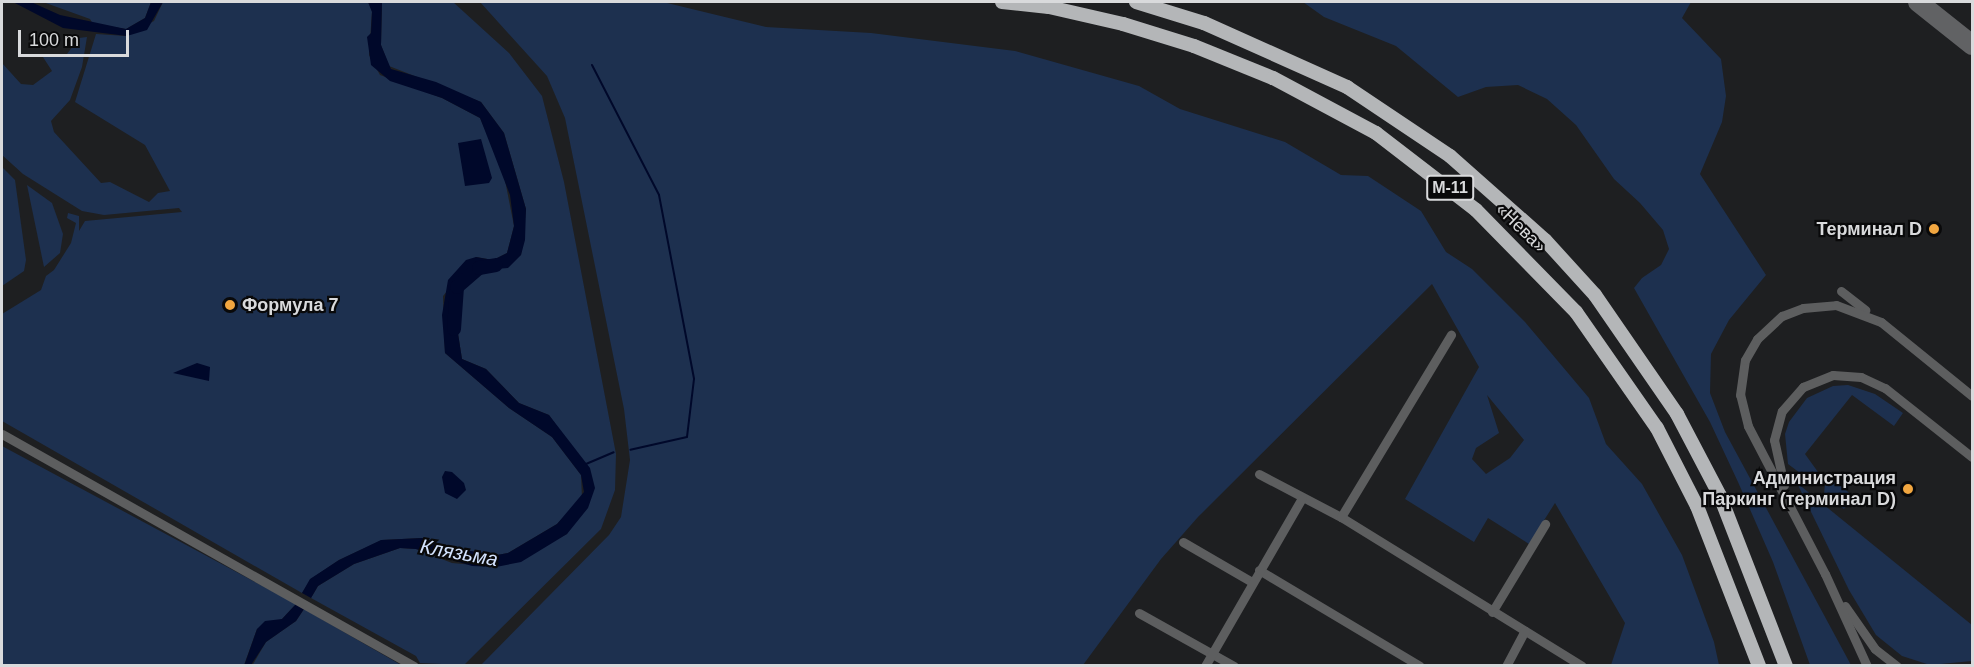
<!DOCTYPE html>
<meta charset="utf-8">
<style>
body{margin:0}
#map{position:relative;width:1974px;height:667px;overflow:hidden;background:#1e1f21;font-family:Arial,sans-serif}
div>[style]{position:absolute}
.green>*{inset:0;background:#1d304f}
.water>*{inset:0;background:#00082a}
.stream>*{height:2px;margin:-1px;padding:0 1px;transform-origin:1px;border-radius:1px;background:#00082a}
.river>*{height:14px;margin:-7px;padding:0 7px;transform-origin:7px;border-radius:7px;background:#00082a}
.taxiway>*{height:20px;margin:-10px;padding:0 10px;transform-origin:10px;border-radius:10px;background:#616264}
.minor>*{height:9px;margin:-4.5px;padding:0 4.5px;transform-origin:4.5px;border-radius:4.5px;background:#5d5e5f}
.highway>*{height:14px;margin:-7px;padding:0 7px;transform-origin:7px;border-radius:7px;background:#b4b6b8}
.dots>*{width:16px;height:16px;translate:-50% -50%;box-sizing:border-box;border:3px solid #09090a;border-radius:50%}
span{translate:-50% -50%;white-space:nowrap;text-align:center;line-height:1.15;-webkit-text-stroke:4.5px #09090a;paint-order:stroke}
.shield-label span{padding:2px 4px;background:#09090a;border:2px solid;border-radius:4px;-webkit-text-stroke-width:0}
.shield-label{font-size:16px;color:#d9dadc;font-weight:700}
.street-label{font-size:18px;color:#d9dadc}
.poi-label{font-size:18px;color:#d9dadc;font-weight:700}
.right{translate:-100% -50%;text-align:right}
.left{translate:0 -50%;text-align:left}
.water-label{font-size:20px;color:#d3e3fe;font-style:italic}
.frame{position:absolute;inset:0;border:3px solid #d9dadc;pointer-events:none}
.scale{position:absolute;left:18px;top:30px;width:111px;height:27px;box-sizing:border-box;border:3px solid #d9dadc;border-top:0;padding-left:8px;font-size:18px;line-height:21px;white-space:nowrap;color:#d9dadc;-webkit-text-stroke:4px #09090a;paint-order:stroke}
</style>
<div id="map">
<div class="green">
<div style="clip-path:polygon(43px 2px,151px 2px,145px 18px,126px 29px,93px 24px,90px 19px)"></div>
<div style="clip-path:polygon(163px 2px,368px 2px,372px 11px,369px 55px,380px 75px,442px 98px,480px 118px,503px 170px,514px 226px,507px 253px,493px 260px,476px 257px,443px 296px,445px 353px,509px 408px,552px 437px,581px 475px,582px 498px,557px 524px,508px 553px,497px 555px,456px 549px,422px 538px,382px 540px,339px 560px,311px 579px,302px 593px,2px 421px,2px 314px,41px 290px,46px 276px,54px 270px,71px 243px,76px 223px,67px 218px,68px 213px,79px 216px,79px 231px,85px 221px,182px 212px,179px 208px,104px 215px,82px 211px,23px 174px,2px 155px,2px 63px,21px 84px,33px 85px,52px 71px,41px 54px,67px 54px,79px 38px,87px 37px,82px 67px,70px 100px,51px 121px,54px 132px,101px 183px,110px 182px,149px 202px,158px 193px,170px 191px,145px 145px,75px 102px,96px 34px,126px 36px,154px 21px)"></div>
<div style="clip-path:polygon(382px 2px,453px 2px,509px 53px,542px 96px,564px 182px,616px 454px,615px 490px,601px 529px,464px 665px,420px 663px,416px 656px,311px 598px,318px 586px,354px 564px,400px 548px,416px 549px,452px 563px,496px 567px,567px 534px,591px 475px,549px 415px,519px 403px,486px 369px,462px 359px,454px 308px,457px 292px,472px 271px,493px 270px,521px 255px,526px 209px,504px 133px,481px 102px,389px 66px,381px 45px)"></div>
<div style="clip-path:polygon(evenodd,480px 2px,663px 2px,766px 27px,871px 33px,1015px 51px,1139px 86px,1180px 109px,1285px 142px,1341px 175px,1368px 176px,1421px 211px,1446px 252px,1472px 269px,1525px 322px,1589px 398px,1606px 444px,1642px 484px,1682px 555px,1714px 642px,1719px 665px,1611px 665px,1625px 623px,1555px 503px,1529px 544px,1488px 518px,1474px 542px,1405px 499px,1479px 367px,1432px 284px,1198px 517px,1161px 559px,1083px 665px,481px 665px,609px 535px,621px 517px,630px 460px,624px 409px,565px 118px,547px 76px,480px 2px,1487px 395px,1524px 440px,1510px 458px,1486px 474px,1472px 459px,1476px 448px,1499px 433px,1487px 395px)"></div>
<div style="clip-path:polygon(1303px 2px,1691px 2px,1682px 18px,1721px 59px,1726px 96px,1722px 122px,1700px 174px,1766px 275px,1729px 320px,1711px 354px,1710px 393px,1725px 432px,1851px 665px,1810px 665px,1773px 562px,1738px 482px,1710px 422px,1634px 288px,1642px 278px,1661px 265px,1669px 249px,1663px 230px,1640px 203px,1614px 179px,1576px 125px,1547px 99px,1518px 85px,1486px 87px,1458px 97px,1396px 46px,1324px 17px)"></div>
<div style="clip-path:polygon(2px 167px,15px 180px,26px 260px,24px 271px,2px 286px)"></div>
<div style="clip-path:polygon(27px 185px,52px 203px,63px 234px,60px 253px,44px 267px)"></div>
<div style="clip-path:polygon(1848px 385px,1875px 394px,1903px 413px,1894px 426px,1852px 395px,1805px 454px,1818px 472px,1808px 479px,1788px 464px,1785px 434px,1789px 422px,1807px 398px,1833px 386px)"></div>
<div style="clip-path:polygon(2px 446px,296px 604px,282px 619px,257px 629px,244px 665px,2px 665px)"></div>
<div style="clip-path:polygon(1835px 481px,1854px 497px,1844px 509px,1824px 494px,1825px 484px)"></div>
<div style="clip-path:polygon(1797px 483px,1972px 625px,1972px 661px,1930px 665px,1902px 656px,1876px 635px,1849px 590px)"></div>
<div style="clip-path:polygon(304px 609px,401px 665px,252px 666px,266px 642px,296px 621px)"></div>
</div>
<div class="water">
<div style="clip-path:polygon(13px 2px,31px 2px,60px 15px,126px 29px,145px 18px,151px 2px,163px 2px,147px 30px,127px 36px,63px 28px)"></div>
<div style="clip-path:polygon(368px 2px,382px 2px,381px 45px,391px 69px,436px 82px,481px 102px,504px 133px,526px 209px,525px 240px,521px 255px,508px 268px,472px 271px,460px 286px,454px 308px,462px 359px,486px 369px,519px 403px,549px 415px,590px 468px,595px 488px,588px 508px,567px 534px,521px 562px,496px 567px,472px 566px,416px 549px,400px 548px,354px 564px,318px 586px,311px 598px,302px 593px,310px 579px,339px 560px,381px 540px,422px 538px,456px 549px,497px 555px,508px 553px,557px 524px,584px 492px,581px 475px,552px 437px,509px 408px,445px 353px,442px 315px,448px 280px,466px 260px,476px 257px,493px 260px,507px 253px,514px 226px,510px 195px,480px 118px,442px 98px,390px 81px,371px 65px,367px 37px,371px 33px,372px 12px)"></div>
<div style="clip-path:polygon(481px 139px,492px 178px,489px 183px,465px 186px,458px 143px)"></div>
<div style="clip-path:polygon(197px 363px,210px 367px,209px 381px,173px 373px)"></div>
<div style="clip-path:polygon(445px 471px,452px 472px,464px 483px,466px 490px,457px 499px,445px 493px,442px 477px)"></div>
<div style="clip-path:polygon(296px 604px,304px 609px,296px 621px,266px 642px,251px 665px,244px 666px,257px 629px,265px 621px,282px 619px)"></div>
</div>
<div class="stream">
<div style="left:592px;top:65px;width:146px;rotate:62.7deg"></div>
<div style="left:659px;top:195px;width:187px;rotate:79.2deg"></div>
<div style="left:694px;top:379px;width:58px;rotate:96.9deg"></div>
<div style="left:687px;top:437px;width:58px;rotate:167.2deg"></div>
<div style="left:586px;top:464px;width:30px;rotate:-23deg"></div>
</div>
<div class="river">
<div style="left:454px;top:329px;width:42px;rotate:-85.9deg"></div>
<div style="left:457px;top:287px;width:29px;rotate:-41deg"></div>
<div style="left:479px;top:268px;width:17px;rotate:-10deg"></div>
</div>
<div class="taxiway">
<div style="left:1918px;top:2px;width:69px;rotate:38.5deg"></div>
</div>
<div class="minor">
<div style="left:1841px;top:291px;width:31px;rotate:38deg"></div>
<div style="left:2px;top:434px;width:473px;rotate:29.4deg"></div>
<div style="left:1259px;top:474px;width:93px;rotate:27.7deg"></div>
<div style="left:1341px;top:517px;width:283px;rotate:31.7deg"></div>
<div style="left:1784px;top:485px;width:46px;rotate:-102.5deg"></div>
<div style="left:1774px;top:440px;width:30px;rotate:-75deg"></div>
<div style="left:1782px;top:411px;width:32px;rotate:-49deg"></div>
<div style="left:1803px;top:387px;width:32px;rotate:-22deg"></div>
<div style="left:1833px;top:375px;width:28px;rotate:4deg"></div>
<div style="left:1861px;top:377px;width:26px;rotate:25deg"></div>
<div style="left:1885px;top:388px;width:111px;rotate:38.4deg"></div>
<div style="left:1341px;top:517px;width:213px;rotate:-58.9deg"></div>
<div style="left:1183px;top:542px;width:80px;rotate:30.1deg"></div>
<div style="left:1259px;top:570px;width:187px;rotate:30.8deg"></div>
<div style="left:1845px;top:606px;width:52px;rotate:55.1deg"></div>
<div style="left:1875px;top:649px;width:28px;rotate:38deg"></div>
<div style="left:1492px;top:612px;width:103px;rotate:-58.9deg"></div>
<div style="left:1139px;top:613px;width:109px;rotate:29.2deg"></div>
<div style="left:1205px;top:666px;width:194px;rotate:-60deg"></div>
<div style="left:1506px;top:666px;width:40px;rotate:-62deg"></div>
<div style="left:1867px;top:666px;width:101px;rotate:-114.5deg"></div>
<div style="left:1825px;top:574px;width:167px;rotate:-117.5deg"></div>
<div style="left:1748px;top:426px;width:32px;rotate:-104deg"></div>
<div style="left:1740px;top:395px;width:35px;rotate:-82deg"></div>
<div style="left:1745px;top:360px;width:24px;rotate:-60deg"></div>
<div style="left:1757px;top:339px;width:34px;rotate:-43deg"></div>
<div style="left:1782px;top:316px;width:22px;rotate:-21deg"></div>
<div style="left:1803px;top:308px;width:33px;rotate:-5deg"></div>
<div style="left:1836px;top:305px;width:48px;rotate:20.7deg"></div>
<div style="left:1881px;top:322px;width:117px;rotate:39.1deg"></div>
</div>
<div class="highway">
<div style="left:1002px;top:2px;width:47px;rotate:6.1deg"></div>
<div style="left:1049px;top:7px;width:76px;rotate:12.9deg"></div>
<div style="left:1123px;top:24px;width:74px;rotate:17.2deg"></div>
<div style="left:1194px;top:46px;width:85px;rotate:22.1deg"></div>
<div style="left:1273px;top:78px;width:117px;rotate:28.1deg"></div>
<div style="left:1376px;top:133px;width:126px;rotate:37.6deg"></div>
<div style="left:1476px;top:210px;width:143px;rotate:45.6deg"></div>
<div style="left:1576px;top:312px;width:141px;rotate:55.1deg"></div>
<div style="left:1657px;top:428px;width:88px;rotate:62.9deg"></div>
<div style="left:1697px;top:506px;width:172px;rotate:68.8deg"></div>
<div style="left:1136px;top:2px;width:71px;rotate:17.2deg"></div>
<div style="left:1204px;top:23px;width:157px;rotate:24.1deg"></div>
<div style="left:1347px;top:87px;width:124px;rotate:33.8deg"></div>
<div style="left:1450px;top:156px;width:127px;rotate:41.5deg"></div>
<div style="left:1545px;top:240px;width:74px;rotate:47.7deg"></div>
<div style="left:1595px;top:295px;width:145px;rotate:55.4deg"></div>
<div style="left:1677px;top:414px;width:93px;rotate:62.3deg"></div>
<div style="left:1720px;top:496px;width:182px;rotate:68.8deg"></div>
</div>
<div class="dots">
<div style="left:1934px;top:229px;background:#f1a640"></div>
<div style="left:230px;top:305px;background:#f1a640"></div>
<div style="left:1908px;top:489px;background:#f1a640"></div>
</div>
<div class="shield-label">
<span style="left:1450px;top:188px">М-11</span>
</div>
<div class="street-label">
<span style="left:1521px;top:228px;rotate:44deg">«Нева»</span>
</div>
<div class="poi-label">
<span class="right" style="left:1922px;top:229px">Терминал D</span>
<span class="left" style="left:242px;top:305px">Формула 7</span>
<span class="right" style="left:1896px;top:489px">Администрация<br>Паркинг (терминал D)</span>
</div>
<div class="water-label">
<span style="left:459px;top:553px;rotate:10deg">Клязьма</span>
</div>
<div class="frame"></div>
<div class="scale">100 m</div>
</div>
